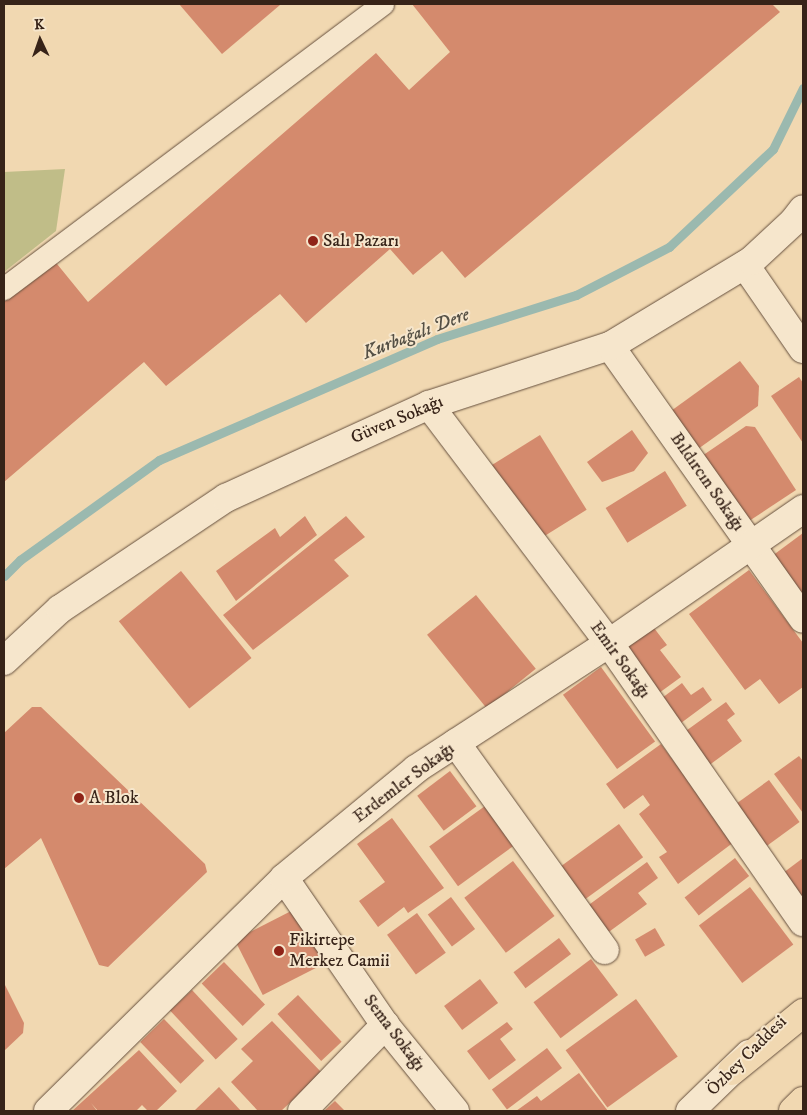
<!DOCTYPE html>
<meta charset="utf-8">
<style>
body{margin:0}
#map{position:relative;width:807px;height:1115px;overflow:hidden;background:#f1d8b1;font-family:"IM FELL DW Pica",serif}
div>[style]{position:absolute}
.green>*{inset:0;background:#c0bd88}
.stream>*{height:9px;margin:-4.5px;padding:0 4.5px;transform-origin:4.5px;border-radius:4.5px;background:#9bb9af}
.building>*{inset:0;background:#d48a6d;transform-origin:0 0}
.roads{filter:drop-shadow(0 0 1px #66503e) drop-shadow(0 0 1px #66503e)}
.pedestrian>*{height:22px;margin:-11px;padding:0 11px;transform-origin:11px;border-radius:11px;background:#f6e6cc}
.minor>*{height:28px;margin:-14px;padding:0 14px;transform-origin:14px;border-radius:14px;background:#f6e6cc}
.secondary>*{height:28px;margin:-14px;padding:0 14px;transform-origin:14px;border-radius:14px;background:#f6e6cc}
.trunk>*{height:28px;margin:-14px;padding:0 14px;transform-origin:14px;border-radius:14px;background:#f1d8b1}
.dots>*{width:14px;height:14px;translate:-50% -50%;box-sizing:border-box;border:2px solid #f6e6cc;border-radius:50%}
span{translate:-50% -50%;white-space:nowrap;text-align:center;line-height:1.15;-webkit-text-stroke:4px #f6e6cc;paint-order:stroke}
.poi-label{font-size:18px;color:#372318}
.left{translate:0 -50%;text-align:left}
.street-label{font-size:18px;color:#372318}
.water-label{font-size:19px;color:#555045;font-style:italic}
.frame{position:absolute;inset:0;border:5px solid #372318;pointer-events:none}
.north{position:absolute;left:15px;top:15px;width:50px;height:50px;-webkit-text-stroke:4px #f6e6cc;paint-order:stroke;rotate:357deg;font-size:14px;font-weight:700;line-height:20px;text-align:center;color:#372318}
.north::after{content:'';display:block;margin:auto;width:18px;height:22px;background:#372318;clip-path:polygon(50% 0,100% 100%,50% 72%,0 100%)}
</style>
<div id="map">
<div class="green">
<div style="clip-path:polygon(65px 169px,56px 231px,4px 272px,4px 172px)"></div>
</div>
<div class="stream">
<div style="left:4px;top:576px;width:23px;rotate:-45deg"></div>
<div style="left:20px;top:560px;width:171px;rotate:-35.7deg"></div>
<div style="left:159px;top:460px;width:303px;rotate:-23.5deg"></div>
<div style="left:437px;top:339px;width:146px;rotate:-17.6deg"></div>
<div style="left:576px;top:295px;width:105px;rotate:-27.3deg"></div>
<div style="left:669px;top:247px;width:143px;rotate:-43.3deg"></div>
<div style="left:773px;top:149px;width:68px;rotate:-63.8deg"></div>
</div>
<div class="building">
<div style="clip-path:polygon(179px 4px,279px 4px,280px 5px,222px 54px)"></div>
<div style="clip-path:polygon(412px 4px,772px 4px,780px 12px,465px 278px,442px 251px,413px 275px,390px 249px,306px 323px,280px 294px,166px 386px,144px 362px,4px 482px,4px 302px,53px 259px,88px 302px,376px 53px,409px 90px,450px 52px)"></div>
<div style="clip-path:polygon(740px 361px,759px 386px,758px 406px,691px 454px,664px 416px)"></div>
<div style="clip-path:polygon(799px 377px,803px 383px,803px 443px,771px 396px)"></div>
<div style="clip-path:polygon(746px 426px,755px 427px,796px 490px,740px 527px,696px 460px)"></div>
<div style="clip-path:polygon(632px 430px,648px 453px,634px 471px,602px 482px,587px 462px)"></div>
<div style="left:540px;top:435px;width:88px;height:61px;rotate:58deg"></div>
<div style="left:665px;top:471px;width:41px;height:70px;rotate:58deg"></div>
<div style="clip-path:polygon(305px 516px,317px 535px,236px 601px,216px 571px,275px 528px,280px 537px)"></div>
<div style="clip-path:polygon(346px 516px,365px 537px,334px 560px,349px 576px,253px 650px,223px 615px)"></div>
<div style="clip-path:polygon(803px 533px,803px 607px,768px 559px)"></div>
<div style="clip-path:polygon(749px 570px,803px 643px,803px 687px,779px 704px,760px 679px,745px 690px,689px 614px)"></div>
<div style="left:181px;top:571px;width:112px;height:80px;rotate:51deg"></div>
<div style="left:476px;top:595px;width:95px;height:63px;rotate:51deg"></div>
<div style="clip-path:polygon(654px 628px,667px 645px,660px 650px,681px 677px,659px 693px,626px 648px)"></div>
<div style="left:601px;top:667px;width:92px;height:47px;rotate:54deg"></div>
<div style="clip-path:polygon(682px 683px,691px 695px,703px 687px,712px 700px,681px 723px,662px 698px)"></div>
<div style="clip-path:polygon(726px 702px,735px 714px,727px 720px,742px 741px,708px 766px,683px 733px)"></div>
<div style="clip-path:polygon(32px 707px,41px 707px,205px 864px,207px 872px,108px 967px,99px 965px,41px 838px,4px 869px,4px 733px)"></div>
<div style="clip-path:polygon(661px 744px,734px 842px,678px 884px,659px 857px,667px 852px,639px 814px,650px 805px,643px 795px,624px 809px,606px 784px)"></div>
<div style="clip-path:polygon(799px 756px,803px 761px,803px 813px,774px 774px)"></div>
<div style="left:450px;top:771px;width:44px;height:41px;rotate:53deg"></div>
<div style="left:769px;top:780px;width:52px;height:41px;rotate:54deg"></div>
<div style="left:485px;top:806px;width:49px;height:69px;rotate:54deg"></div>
<div style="clip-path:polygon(392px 818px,444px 888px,408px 913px,404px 907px,378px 927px,359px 901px,385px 882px,357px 844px)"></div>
<div style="left:619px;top:824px;width:41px;height:76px;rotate:54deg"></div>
<div style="left:735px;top:858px;width:23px;height:64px;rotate:52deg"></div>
<div style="clip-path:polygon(803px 858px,803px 901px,783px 873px)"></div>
<div style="left:513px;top:861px;width:69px;height:61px;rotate:53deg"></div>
<div style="clip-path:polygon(647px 862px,658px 878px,638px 893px,647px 904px,606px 934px,586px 907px)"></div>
<div style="left:750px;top:887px;width:72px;height:64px;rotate:53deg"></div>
<div style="left:451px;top:897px;width:40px;height:29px;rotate:53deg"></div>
<div style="left:297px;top:908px;width:62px;height:70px;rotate:63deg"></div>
<div style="left:417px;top:913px;width:49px;height:37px;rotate:54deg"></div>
<div style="left:655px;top:928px;width:20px;height:23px;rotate:60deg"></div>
<div style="left:559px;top:938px;width:20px;height:57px;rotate:53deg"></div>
<div style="left:591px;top:959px;width:45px;height:72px;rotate:53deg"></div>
<div style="left:224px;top:962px;width:59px;height:31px;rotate:46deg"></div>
<div style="left:480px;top:979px;width:30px;height:45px;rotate:53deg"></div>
<div style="clip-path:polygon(4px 983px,24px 1023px,23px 1033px,4px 1051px)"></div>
<div style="left:192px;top:990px;width:67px;height:30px;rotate:47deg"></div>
<div style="left:298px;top:995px;width:64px;height:28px;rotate:47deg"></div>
<div style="left:636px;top:999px;width:71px;height:87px;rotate:54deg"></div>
<div style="left:164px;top:1019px;width:58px;height:33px;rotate:46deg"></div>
<div style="clip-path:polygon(272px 1021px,322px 1073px,281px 1111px,258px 1111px,231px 1082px,253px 1061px,241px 1049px)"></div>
<div style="clip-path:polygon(507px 1022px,513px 1029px,500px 1039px,516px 1060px,489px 1080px,467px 1051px)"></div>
<div style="left:547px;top:1048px;width:25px;height:69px;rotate:53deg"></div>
<div style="clip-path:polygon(139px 1050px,177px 1091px,156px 1111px,148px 1111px,142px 1105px,136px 1111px,98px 1111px,91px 1103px,97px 1111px,72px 1111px)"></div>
<div style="clip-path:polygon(579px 1073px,608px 1111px,516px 1111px,537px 1096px,541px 1101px)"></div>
<div style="clip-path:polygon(219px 1087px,241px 1111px,196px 1111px,195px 1110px)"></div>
<div style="clip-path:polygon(335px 1101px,345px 1111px,324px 1111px)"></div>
</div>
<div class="roads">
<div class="pedestrian">
<div style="left:4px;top:289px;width:474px;rotate:-36.9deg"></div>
</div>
<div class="minor">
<div style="left:745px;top:265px;width:102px;rotate:55.4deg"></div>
<div style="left:610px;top:346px;width:334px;rotate:54.7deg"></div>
<div style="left:429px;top:405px;width:298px;rotate:52.9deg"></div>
<div style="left:609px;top:643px;width:340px;rotate:55.2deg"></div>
<div style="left:4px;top:661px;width:76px;rotate:-42.9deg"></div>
<div style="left:60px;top:609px;width:200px;rotate:-33.8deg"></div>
<div style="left:226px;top:498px;width:223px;rotate:-24.6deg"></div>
<div style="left:429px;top:405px;width:190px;rotate:-18.1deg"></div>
<div style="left:610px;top:346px;width:165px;rotate:-31.1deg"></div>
<div style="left:751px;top:261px;width:57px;rotate:-42.9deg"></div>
<div style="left:793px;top:222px;width:16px;rotate:-52deg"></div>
<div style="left:456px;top:743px;width:255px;rotate:54.3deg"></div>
<div style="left:284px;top:878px;width:178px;rotate:55.5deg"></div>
<div style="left:385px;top:1025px;width:111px;rotate:50.9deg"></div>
<div style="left:48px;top:1111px;width:332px;rotate:-44.6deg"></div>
<div style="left:284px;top:878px;width:171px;rotate:-39.5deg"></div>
<div style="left:416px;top:769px;width:230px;rotate:-33.1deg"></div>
<div style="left:609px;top:643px;width:236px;rotate:-34.6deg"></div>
<div style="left:302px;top:1111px;width:120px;rotate:-46deg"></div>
</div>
<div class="secondary">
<div style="left:690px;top:1111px;width:82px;rotate:-44deg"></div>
</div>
<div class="trunk">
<div style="left:732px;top:1071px;width:92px;rotate:-39.2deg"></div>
<div style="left:793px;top:1111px;width:14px;rotate:-45deg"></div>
</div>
</div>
<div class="dots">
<div style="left:313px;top:241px;background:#8f2418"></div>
<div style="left:79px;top:798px;background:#8f2418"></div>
<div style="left:279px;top:951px;background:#8f2418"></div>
</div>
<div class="poi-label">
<span class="left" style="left:323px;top:241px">Salı Pazarı</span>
<span class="left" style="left:89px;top:798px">A Blok</span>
<span class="left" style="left:289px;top:951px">Fikirtepe<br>Merkez Camii</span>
</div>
<div class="street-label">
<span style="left:397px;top:420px;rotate:-23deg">Güven Sokağı</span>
<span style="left:707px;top:482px;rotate:55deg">Bıldırcın Sokağı</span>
<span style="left:620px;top:660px;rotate:54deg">Emir Sokağı</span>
<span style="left:404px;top:783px;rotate:-37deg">Erdemler Sokağı</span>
<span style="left:394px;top:1033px;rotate:53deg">Sema Sokağı</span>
<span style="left:747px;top:1056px;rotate:-45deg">Özbey Caddesi</span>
</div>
<div class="water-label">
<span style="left:416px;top:334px;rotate:-21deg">Kurbağalı Dere</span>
</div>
<div class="frame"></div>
<div class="north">K</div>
</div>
